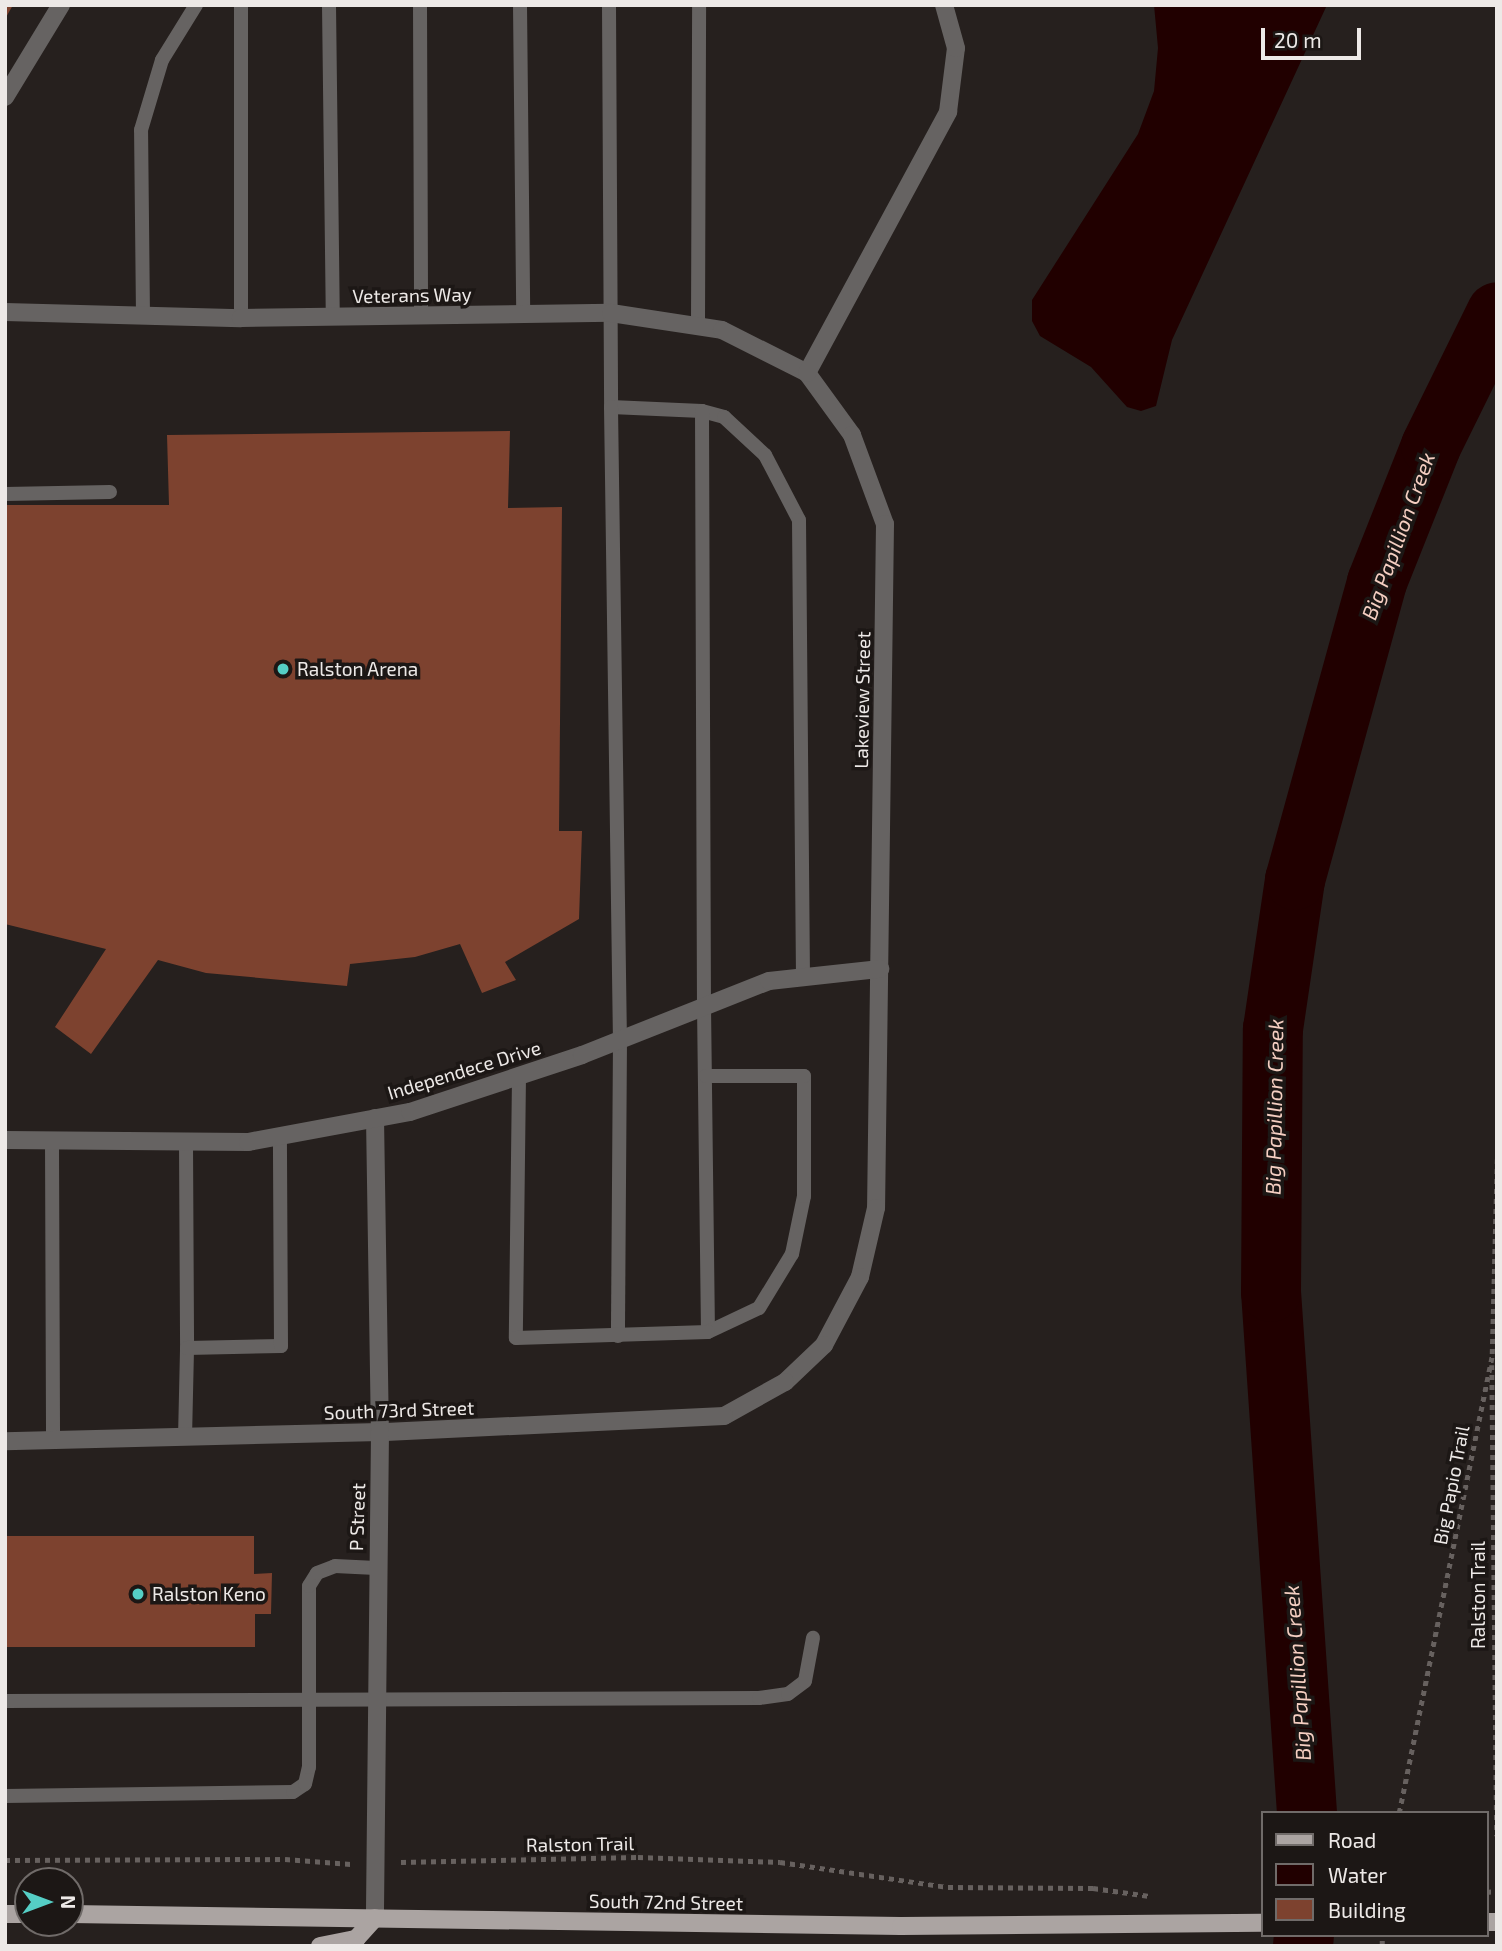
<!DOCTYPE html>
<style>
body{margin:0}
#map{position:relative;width:1502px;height:1951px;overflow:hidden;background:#26201e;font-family:"Exo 2",sans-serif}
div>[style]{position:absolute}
.water>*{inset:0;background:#210000}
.river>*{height:60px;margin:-30px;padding:0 30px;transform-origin:30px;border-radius:30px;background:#210000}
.building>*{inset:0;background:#7d422f}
.path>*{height:4.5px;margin-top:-2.25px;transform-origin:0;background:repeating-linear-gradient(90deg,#67615f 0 5px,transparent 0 10px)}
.service>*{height:14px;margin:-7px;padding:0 7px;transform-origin:7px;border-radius:7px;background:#666362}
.minor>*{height:18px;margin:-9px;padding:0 9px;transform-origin:9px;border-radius:9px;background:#666362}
.primary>*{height:18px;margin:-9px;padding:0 9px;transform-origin:9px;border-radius:9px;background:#aba4a2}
.dots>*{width:19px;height:19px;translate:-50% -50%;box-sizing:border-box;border:4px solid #1c1715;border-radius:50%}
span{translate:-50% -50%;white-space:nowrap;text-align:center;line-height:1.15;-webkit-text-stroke:7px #1c1715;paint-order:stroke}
.street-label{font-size:19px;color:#ede9e7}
.poi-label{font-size:19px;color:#ede9e7}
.left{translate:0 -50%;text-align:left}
.water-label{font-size:21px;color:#f5cfc2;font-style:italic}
.frame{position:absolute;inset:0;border:7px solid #ede9e7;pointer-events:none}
.legend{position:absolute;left:1261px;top:1811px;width:228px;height:126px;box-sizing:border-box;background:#1c1715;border:2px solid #706b69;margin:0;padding:9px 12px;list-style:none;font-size:21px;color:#ede9e7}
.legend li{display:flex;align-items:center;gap:14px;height:35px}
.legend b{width:35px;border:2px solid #706b69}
.north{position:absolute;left:14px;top:1867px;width:70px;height:70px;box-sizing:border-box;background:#1c1715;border:2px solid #706b69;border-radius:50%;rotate:90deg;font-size:19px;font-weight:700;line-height:28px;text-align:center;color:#ede9e7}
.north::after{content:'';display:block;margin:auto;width:24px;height:32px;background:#55cec5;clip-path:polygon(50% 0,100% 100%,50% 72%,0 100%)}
.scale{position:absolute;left:1261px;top:28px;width:100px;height:32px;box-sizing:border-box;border:4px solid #ede9e7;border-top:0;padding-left:9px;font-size:21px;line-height:24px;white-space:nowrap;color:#ede9e7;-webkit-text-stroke:5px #1c1715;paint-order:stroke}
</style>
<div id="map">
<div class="water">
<div style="clip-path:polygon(1154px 5px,1327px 5px,1172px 340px,1156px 406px,1141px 411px,1127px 407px,1091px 367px,1040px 336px,1032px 321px,1032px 300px,1138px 134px,1154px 91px,1158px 48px)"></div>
</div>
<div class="river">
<div style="left:1307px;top:1813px;width:522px;rotate:-93.95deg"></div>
<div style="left:1271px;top:1292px;width:263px;rotate:-89.6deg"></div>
<div style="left:1273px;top:1029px;width:151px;rotate:-81.6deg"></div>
<div style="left:1295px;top:880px;width:309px;rotate:-74.6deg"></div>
<div style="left:1377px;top:582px;width:146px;rotate:-68.3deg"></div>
<div style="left:1431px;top:446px;width:149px;rotate:-63.8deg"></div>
<div style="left:1303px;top:1946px;width:11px;rotate:-85deg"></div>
</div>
<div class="building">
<div style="clip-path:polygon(5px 5px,13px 5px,5px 19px)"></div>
<div style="clip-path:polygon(510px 431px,508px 508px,562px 507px,559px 831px,582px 831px,579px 919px,505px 962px,516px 980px,482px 993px,460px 944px,415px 957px,350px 964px,347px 986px,206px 973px,158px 960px,91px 1054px,55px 1027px,106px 949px,5px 924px,5px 505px,169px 505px,167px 435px)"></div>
<div style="clip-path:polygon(5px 1536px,254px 1536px,254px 1574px,272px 1573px,271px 1614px,255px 1614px,255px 1647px,5px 1647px)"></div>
</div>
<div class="path">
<div style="left:1492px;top:1365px;width:471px;rotate:89.4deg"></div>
<div style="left:1399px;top:1813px;width:468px;rotate:-78.5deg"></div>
<div style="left:1492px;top:1354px;width:195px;rotate:-88.5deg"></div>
<div style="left:5px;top:1860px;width:280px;rotate:-0.2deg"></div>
<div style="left:285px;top:1859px;width:66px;rotate:4.3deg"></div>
<div style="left:401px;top:1862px;width:237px;rotate:-1.2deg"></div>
<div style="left:638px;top:1857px;width:142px;rotate:2deg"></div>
<div style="left:780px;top:1862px;width:170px;rotate:8.5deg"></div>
<div style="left:948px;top:1887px;width:145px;rotate:0.4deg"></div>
<div style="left:1093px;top:1888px;width:57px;rotate:8.1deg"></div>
<div style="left:1486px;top:1892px;width:11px;rotate:-5deg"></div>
<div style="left:1382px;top:1946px;width:11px;rotate:-90deg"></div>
</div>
<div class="service">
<div style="left:241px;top:5px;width:313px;rotate:90deg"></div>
<div style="left:329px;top:5px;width:312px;rotate:89.3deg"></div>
<div style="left:420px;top:5px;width:311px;rotate:89.8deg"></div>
<div style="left:520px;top:5px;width:310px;rotate:89.4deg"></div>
<div style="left:609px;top:5px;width:402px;rotate:89.7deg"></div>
<div style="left:611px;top:407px;width:91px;rotate:2.5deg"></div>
<div style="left:702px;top:411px;width:23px;rotate:15deg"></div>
<div style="left:724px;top:417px;width:56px;rotate:42.8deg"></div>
<div style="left:765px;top:455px;width:73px;rotate:62.4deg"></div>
<div style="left:799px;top:520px;width:457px;rotate:89.5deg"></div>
<div style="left:143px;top:316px;width:186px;rotate:-90.6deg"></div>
<div style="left:141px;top:130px;width:73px;rotate:-73.3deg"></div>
<div style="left:162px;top:60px;width:65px;rotate:-58.3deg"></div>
<div style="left:698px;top:324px;width:319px;rotate:-89.8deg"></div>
<div style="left:611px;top:407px;width:633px;rotate:89.19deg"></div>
<div style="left:620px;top:1040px;width:296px;rotate:90.4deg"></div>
<div style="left:702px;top:411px;width:595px;rotate:89.81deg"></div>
<div style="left:704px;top:1006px;width:326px;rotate:89.3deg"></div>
<div style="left:708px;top:1332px;width:56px;rotate:-25.2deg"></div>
<div style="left:759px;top:1308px;width:63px;rotate:-58.6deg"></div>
<div style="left:792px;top:1254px;width:59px;rotate:-78.3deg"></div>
<div style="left:804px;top:1196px;width:120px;rotate:-90deg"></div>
<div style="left:804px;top:1076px;width:98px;rotate:180deg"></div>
<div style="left:5px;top:494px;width:105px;rotate:-1.1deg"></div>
<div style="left:519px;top:1076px;width:262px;rotate:90.7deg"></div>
<div style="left:516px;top:1338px;width:192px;rotate:-1.8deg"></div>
<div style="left:52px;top:1142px;width:298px;rotate:89.8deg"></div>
<div style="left:186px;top:1143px;width:205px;rotate:89.7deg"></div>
<div style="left:185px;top:1438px;width:90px;rotate:-88.7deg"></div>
<div style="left:187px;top:1348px;width:94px;rotate:-1.2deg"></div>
<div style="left:281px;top:1346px;width:210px;rotate:-90.3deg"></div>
<div style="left:5px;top:1701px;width:754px;rotate:-0.23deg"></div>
<div style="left:759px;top:1698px;width:29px;rotate:-8deg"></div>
<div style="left:788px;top:1694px;width:21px;rotate:-37deg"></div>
<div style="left:805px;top:1681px;width:44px;rotate:-79.5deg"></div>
<div style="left:5px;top:1796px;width:288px;rotate:-0.8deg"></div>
<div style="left:293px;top:1792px;width:14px;rotate:-34deg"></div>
<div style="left:305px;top:1784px;width:17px;rotate:-77deg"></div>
<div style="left:309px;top:1767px;width:181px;rotate:-90deg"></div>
<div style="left:309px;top:1586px;width:15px;rotate:-58deg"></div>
<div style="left:317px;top:1573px;width:19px;rotate:-21deg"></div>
<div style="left:335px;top:1566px;width:41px;rotate:2.8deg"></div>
</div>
<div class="minor">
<div style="left:5px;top:97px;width:108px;rotate:-58.7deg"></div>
<div style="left:5px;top:312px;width:236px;rotate:1.5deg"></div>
<div style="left:241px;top:318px;width:370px;rotate:-0.8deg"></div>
<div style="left:611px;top:313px;width:112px;rotate:8.7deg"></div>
<div style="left:722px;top:330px;width:95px;rotate:26.8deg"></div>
<div style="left:807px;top:373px;width:77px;rotate:54deg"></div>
<div style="left:852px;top:435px;width:95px;rotate:69.7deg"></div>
<div style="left:885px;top:524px;width:684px;rotate:90.75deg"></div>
<div style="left:876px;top:1208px;width:71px;rotate:103.1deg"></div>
<div style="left:860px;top:1277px;width:77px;rotate:117.9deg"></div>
<div style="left:824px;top:1345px;width:54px;rotate:136.5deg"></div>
<div style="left:785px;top:1382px;width:70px;rotate:150.9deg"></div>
<div style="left:724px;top:1416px;width:344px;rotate:177.3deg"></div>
<div style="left:380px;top:1432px;width:375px;rotate:178.6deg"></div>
<div style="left:807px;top:373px;width:297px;rotate:-61.6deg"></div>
<div style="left:948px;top:112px;width:64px;rotate:-82.9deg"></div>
<div style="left:956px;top:48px;width:45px;rotate:-105.6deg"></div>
<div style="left:375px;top:1118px;width:314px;rotate:89.1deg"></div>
<div style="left:380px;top:1432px;width:486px;rotate:90.6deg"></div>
<div style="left:5px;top:1140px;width:243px;rotate:0.5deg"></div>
<div style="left:248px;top:1142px;width:165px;rotate:-10.5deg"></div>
<div style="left:410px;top:1112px;width:181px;rotate:-18.3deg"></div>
<div style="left:582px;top:1055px;width:201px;rotate:-21.6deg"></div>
<div style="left:769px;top:981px;width:112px;rotate:-6.2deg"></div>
</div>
<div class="primary">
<div style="left:5px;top:1914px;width:23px"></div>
<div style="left:70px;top:1914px;width:831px;rotate:0.83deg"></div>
<div style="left:901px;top:1926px;width:361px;rotate:-0.5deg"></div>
<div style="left:1486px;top:1922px;width:11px"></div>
<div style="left:320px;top:1946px;width:37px;rotate:-11deg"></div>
<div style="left:356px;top:1939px;width:28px;rotate:-48deg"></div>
</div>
<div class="dots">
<div style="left:283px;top:669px;background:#55cec5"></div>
<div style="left:138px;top:1594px;background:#55cec5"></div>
</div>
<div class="street-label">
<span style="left:412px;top:295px;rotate:-1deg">Veterans Way</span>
<span style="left:862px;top:700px;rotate:-89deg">Lakeview Street</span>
<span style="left:464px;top:1070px;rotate:-17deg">Independece Drive</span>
<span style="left:399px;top:1410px;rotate:-2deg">South 73rd Street</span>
<span style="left:1451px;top:1485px;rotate:-79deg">Big Papio Trail</span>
<span style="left:357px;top:1517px;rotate:-88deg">P Street</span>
<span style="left:1478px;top:1595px;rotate:-90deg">Ralston Trail</span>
<span style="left:580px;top:1844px;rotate:-1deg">Ralston Trail</span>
<span style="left:666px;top:1902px;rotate:1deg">South 72nd Street</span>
</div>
<div class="poi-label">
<span class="left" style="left:297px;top:669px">Ralston Arena</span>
<span class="left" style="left:152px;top:1594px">Ralston Keno</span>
</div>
<div class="water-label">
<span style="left:1398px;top:536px;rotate:-70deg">Big Papillion Creek</span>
<span style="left:1274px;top:1107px;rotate:-89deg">Big Papillion Creek</span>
<span style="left:1297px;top:1673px;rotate:-94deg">Big Papillion Creek</span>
</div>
<div class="frame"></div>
<ul class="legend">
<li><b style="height:9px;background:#aba4a2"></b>Road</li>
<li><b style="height:19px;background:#210000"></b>Water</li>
<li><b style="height:19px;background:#7d422f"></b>Building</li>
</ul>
<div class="north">N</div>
<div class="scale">20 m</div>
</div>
